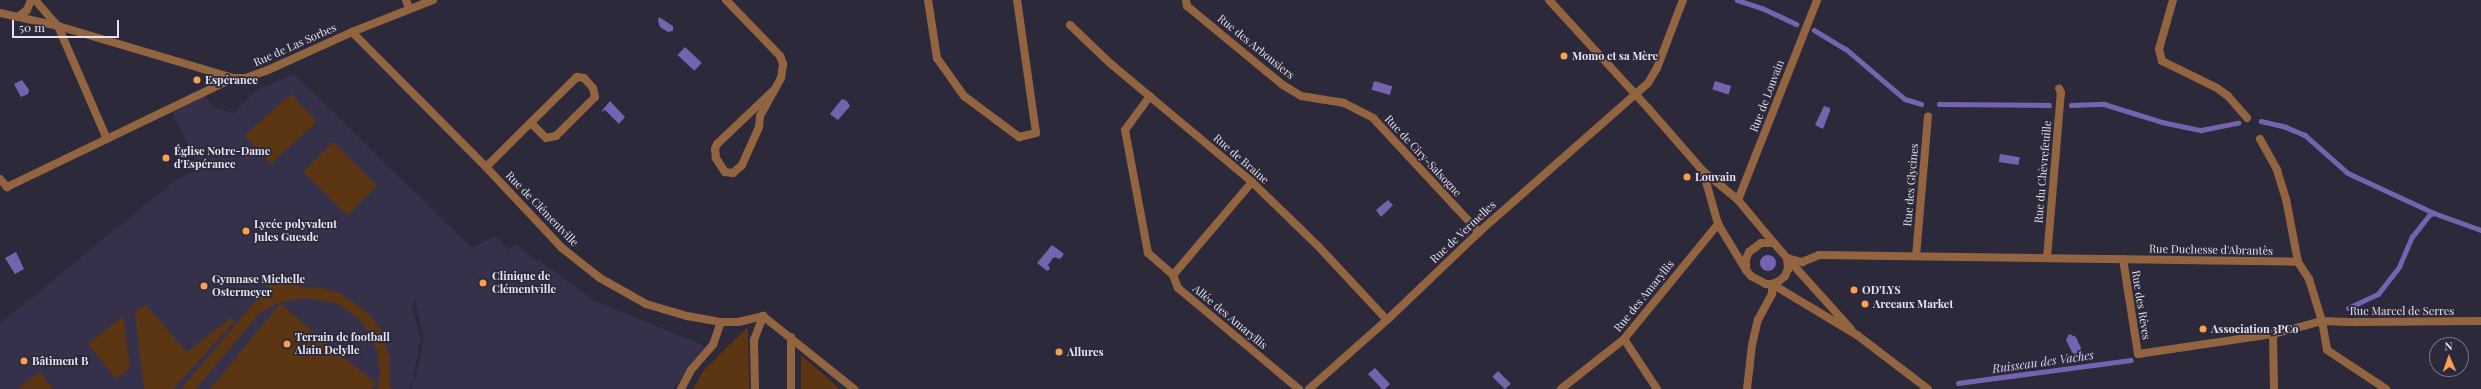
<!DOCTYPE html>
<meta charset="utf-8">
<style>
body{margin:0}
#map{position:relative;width:2481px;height:389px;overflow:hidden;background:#2c293b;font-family:"Playfair Display",serif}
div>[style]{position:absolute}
.built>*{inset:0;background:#36314a}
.green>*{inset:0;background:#5c3512;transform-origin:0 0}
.water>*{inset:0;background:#7464b0;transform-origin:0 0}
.round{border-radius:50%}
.stream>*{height:4.5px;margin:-2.25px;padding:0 2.25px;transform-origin:2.25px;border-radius:2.25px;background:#7464b0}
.minor>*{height:8px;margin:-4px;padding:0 4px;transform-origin:4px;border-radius:4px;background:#936440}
.tertiary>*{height:8px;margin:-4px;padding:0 4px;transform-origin:4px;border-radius:4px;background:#936440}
.dots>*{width:11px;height:11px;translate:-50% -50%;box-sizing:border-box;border:2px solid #2c293b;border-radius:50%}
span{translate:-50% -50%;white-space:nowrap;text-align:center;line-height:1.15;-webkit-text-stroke:3.5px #2c293b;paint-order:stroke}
.street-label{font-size:11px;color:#e4e3ef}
.poi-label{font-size:11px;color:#e4e3ef;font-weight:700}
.left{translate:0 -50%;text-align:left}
.water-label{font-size:12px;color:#d6d0fa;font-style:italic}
.north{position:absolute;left:2429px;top:337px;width:40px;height:40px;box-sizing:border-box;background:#2c293b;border:1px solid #767383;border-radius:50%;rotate:358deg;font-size:11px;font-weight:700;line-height:16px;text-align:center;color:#e4e3ef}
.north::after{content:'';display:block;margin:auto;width:14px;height:18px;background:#fb9e50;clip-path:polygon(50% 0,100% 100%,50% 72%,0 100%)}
.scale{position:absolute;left:12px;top:20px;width:107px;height:18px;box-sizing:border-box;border:2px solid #e4e3ef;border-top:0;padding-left:5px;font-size:12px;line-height:14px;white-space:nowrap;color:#e4e3ef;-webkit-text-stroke:3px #2c293b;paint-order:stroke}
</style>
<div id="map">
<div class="built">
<div style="clip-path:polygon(294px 74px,472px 248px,495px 236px,509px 250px,516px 244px,536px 261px,538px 260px,593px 300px,705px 346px,673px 389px,411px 389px,416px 378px,424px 339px,415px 300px,412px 308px,421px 340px,417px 347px,419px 351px,413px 374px,415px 378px,409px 389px,0 389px,0 324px,177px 179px,200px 168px,172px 113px,206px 96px,212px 107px,234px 113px,255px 91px)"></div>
</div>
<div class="green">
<div style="left:291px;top:94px;width:38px;height:62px;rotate:48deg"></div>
<div style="left:333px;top:142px;width:62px;height:42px;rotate:45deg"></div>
<div style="clip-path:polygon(281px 271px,301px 287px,323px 288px,341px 294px,368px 313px,379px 327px,385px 342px,390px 358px,389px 386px,393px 389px,378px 389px,380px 371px,377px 350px,362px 322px,346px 309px,336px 303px,306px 298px,282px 302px,268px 308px,257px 316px,196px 389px,181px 389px)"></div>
<div style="clip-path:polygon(280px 304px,376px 384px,372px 389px,210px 389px)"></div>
<div style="clip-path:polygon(146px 305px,187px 352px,231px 318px,234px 322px,173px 389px,144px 389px,135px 312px)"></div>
<div style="clip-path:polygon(123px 316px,130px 367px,116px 379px,88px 344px)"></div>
<div style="clip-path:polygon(748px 327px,749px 389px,693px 389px,704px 370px)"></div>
<div style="clip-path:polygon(801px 355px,838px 387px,837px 389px,801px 389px)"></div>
<div style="clip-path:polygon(39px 372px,53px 389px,18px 389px)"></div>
</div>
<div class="water">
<div style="clip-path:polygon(659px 17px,673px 26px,673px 31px,668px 32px,660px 27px,658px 21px)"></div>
<div style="left:685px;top:47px;width:23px;height:11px;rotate:43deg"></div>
<div style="clip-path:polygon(22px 80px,29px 90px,28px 94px,21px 97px,14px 84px)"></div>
<div style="left:1374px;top:81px;width:19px;height:9px;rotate:16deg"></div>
<div style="left:1715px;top:81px;width:17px;height:9px;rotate:17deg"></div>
<div style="clip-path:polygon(842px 99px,847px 101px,850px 106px,838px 120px,830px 114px)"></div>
<div style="clip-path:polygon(610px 101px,625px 117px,619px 124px,605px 110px,601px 112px)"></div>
<div style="clip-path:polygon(1824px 106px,1830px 108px,1830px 111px,1823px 129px,1815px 125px)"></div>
<div style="left:2000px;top:154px;width:20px;height:8px;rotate:9deg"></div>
<div style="clip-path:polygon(1388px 200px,1393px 205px,1381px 217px,1376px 210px)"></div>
<div style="clip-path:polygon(1052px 245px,1064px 254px,1060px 259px,1054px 257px,1048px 265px,1050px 269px,1047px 271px,1037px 263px)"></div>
<div style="clip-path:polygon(16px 252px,24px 269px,15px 274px,5px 258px)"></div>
<div class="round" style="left:1760px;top:255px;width:16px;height:16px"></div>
<div style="clip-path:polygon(2069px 334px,2076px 337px,2084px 355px,2081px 359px,2074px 356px,2066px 340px)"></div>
<div style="clip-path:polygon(1375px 368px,1390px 384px,1385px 389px,1382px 389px,1368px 374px)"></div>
<div style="left:1498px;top:371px;width:18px;height:8px;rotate:45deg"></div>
</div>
<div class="stream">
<div style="left:1737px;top:0;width:26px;rotate:18deg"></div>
<div style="left:1762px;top:8px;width:38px;rotate:25deg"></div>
<div style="left:1814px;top:30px;width:37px;rotate:31deg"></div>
<div style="left:1846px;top:49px;width:77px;rotate:40.3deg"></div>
<div style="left:1905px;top:99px;width:17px;rotate:17deg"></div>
<div style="left:1939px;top:104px;width:110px;rotate:0.5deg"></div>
<div style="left:2071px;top:105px;width:33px;rotate:-2deg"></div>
<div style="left:2104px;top:104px;width:61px;rotate:17.2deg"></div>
<div style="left:2162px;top:122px;width:40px;rotate:12deg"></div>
<div style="left:2201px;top:130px;width:38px;rotate:-11deg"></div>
<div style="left:2261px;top:121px;width:26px;rotate:13deg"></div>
<div style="left:2286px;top:127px;width:21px;rotate:23deg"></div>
<div style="left:2305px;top:135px;width:57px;rotate:41.5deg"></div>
<div style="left:2348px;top:173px;width:95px;rotate:24.9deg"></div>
<div style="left:2434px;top:213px;width:50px;rotate:19.9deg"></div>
<div style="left:2348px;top:308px;width:33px;rotate:-25deg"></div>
<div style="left:2378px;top:294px;width:34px;rotate:-52deg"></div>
<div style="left:2399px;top:267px;width:33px;rotate:-67deg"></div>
<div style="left:2412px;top:237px;width:28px;rotate:-52deg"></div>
<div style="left:2429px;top:215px;width:5px;rotate:-22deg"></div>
<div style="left:1958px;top:383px;width:174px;rotate:-7.6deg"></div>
</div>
<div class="minor">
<div style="left:35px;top:0;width:35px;rotate:49deg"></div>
<div style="left:58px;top:26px;width:123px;rotate:66.6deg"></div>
<div style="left:406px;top:0;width:9px;rotate:69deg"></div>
<div style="left:726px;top:0;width:78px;rotate:46deg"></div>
<div style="left:780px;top:56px;width:9px;rotate:69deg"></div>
<div style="left:783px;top:64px;width:14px;rotate:98deg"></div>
<div style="left:781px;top:78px;width:43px;rotate:118.9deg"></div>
<div style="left:760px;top:116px;width:11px;rotate:95deg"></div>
<div style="left:759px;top:127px;width:42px;rotate:114.1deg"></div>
<div style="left:742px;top:165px;width:12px;rotate:138deg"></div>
<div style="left:733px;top:173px;width:8px;rotate:-173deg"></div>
<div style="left:725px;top:172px;width:17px;rotate:-123deg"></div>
<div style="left:716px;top:158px;width:9px;rotate:-96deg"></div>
<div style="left:715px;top:149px;width:5px;rotate:-68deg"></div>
<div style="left:717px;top:144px;width:79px;rotate:-43.5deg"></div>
<div style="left:928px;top:0;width:59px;rotate:81.2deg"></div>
<div style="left:937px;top:58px;width:47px;rotate:54.6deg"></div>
<div style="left:964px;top:96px;width:69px;rotate:36.7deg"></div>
<div style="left:1019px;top:137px;width:17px;rotate:-13deg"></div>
<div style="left:1036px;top:133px;width:134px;rotate:-98.1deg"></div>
<div style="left:1186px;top:0;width:6px;rotate:81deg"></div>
<div style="left:1187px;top:6px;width:124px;rotate:39.5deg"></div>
<div style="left:1283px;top:85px;width:21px;rotate:31deg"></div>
<div style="left:1301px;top:96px;width:44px;rotate:9.2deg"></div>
<div style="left:1344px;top:103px;width:33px;rotate:27deg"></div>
<div style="left:1373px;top:118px;width:156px;rotate:47.1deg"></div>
<div style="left:2173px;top:0;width:51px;rotate:105.9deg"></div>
<div style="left:2159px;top:49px;width:12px;rotate:76deg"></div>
<div style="left:2162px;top:61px;width:61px;rotate:26.1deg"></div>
<div style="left:2217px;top:88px;width:14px;rotate:36deg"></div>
<div style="left:2228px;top:96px;width:29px;rotate:49deg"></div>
<div style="left:18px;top:17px;width:11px;rotate:-38deg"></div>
<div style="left:27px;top:10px;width:11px;rotate:-68deg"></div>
<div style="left:1070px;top:25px;width:57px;rotate:43.6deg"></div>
<div style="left:1111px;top:64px;width:184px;rotate:39.9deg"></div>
<div style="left:1252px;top:182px;width:92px;rotate:44.1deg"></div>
<div style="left:1318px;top:246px;width:101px;rotate:47deg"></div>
<div style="left:352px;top:32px;width:190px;rotate:45.2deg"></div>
<div style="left:486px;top:167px;width:111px;rotate:46.8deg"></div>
<div style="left:562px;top:248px;width:48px;rotate:38.3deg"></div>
<div style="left:600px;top:278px;width:53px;rotate:29.5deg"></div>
<div style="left:646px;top:304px;width:43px;rotate:16.3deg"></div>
<div style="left:687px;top:316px;width:35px;rotate:10deg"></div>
<div style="left:721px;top:322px;width:17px"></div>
<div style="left:738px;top:322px;width:26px;rotate:-13deg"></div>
<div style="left:1150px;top:96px;width:42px;rotate:126.3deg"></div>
<div style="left:1125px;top:130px;width:125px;rotate:79.4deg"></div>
<div style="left:1148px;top:253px;width:33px;rotate:41deg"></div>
<div style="left:2260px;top:139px;width:35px;rotate:61deg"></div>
<div style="left:2277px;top:170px;width:30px;rotate:73deg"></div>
<div style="left:2286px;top:199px;width:64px;rotate:79.2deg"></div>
<div style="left:2298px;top:262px;width:20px;rotate:57deg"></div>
<div style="left:2309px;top:279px;width:44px;rotate:72.8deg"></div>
<div style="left:2322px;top:321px;width:29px;rotate:80deg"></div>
<div style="left:2327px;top:350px;width:71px;rotate:33.5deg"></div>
<div style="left:486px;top:167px;width:128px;rotate:-44.7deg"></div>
<div style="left:577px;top:77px;width:7px;rotate:8deg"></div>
<div style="left:584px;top:78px;width:13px;rotate:48deg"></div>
<div style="left:593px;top:88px;width:9px;rotate:77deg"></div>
<div style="left:595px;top:97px;width:55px;rotate:135deg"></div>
<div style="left:556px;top:136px;width:10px;rotate:169deg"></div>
<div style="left:546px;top:138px;width:21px;rotate:-135deg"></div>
<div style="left:0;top:179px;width:11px;rotate:49deg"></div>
<div style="left:7px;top:187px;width:251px;rotate:-25.7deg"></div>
<div style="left:1252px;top:182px;width:122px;rotate:130.3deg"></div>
<div style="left:1173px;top:275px;width:14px;rotate:69deg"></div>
<div style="left:1178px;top:288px;width:158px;rotate:39.9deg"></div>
<div style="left:1738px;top:200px;width:215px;rotate:-68.4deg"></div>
<div style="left:1916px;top:256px;width:140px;rotate:-85.1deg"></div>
<div style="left:1787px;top:258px;width:16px;rotate:15deg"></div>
<div style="left:1802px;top:262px;width:18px;rotate:-22deg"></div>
<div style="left:1819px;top:255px;width:479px;rotate:0.8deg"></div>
<div style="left:2047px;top:258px;width:166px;rotate:-85.2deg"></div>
<div style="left:2061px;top:93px;width:5px;rotate:-112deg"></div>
<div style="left:2123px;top:259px;width:96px;rotate:81deg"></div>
<div style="left:2138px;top:354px;width:136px;rotate:-8.4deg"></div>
<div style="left:2273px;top:334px;width:51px;rotate:-14.9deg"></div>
<div style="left:2322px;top:321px;width:34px;rotate:2deg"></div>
<div style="left:2356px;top:322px;width:125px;rotate:-0.5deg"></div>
<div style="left:763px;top:316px;width:117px;rotate:38.7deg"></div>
<div style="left:2273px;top:334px;width:55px;rotate:89deg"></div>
<div style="left:791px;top:337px;width:52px;rotate:90deg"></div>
<div style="left:1624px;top:339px;width:60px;rotate:56.6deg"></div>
<div style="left:681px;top:389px;width:21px;rotate:-62deg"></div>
<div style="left:691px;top:370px;width:33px;rotate:-49deg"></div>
<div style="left:713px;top:345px;width:24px;rotate:-71deg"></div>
<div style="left:755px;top:389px;width:49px;rotate:-91.2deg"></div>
<div style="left:754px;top:340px;width:26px;rotate:-69deg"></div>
<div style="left:1309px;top:389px;width:104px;rotate:-41.5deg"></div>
<div style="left:1387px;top:320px;width:127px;rotate:-43.7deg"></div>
<div style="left:1479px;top:232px;width:225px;rotate:-41.4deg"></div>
<div style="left:1648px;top:83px;width:17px;rotate:-59deg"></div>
<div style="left:1657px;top:68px;width:73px;rotate:-69.1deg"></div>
<div style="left:1561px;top:389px;width:80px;rotate:-38.4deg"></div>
<div style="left:1624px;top:339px;width:149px;rotate:-50.7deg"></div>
</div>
<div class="tertiary">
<div style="left:1549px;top:0;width:147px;rotate:47.5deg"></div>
<div style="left:1648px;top:108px;width:84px;rotate:48.9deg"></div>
<div style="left:1703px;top:171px;width:45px;rotate:39.6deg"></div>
<div style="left:1738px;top:200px;width:56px;rotate:50.1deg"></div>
<div style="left:0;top:13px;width:59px;rotate:12.6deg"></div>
<div style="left:58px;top:26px;width:183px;rotate:16.5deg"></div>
<div style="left:233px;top:78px;width:13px"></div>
<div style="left:246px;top:78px;width:23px;rotate:-20deg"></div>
<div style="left:268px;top:70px;width:92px;rotate:-24.3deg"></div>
<div style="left:352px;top:32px;width:87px;rotate:-21.6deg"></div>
<div style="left:1703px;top:171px;width:55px;rotate:74.2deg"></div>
<div style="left:1718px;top:224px;width:54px;rotate:58.7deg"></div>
<div style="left:1746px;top:270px;width:8px;rotate:50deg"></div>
<div style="left:1751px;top:276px;width:17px;rotate:28deg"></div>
<div style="left:1766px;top:284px;width:6px"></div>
<div style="left:1772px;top:284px;width:8px;rotate:-23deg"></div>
<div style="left:1779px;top:281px;width:8px;rotate:-40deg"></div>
<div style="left:1785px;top:276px;width:8px;rotate:-67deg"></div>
<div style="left:1788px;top:269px;width:11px;rotate:-95deg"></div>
<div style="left:1787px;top:258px;width:20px;rotate:-131deg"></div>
<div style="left:1774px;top:243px;width:13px;rotate:180deg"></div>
<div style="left:1761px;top:243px;width:15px;rotate:143deg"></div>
<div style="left:1749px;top:252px;width:8px;rotate:113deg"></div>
<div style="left:1746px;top:259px;width:11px;rotate:90deg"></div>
<div style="left:1787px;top:258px;width:96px;rotate:48deg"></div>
<div style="left:1772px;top:284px;width:99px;rotate:31deg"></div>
<div style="left:1857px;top:335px;width:89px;rotate:37.3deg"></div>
<div style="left:1747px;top:389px;width:44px;rotate:-83.5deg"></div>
<div style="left:1752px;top:345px;width:26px;rotate:-77deg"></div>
<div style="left:1758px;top:320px;width:30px;rotate:-62deg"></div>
<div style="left:1772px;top:294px;width:10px;rotate:-90deg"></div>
</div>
<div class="dots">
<div style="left:1564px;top:56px;background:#fb9e50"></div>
<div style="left:197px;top:80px;background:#fb9e50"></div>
<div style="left:166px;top:158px;background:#fb9e50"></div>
<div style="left:1687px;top:177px;background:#fb9e50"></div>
<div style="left:246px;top:231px;background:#fb9e50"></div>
<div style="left:483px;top:283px;background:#fb9e50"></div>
<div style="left:204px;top:286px;background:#fb9e50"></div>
<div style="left:1854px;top:290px;background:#fb9e50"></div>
<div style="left:1865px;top:304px;background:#fb9e50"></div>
<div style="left:2203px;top:329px;background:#fb9e50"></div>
<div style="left:287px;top:344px;background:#fb9e50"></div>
<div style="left:1059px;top:352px;background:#fb9e50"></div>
<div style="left:24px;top:361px;background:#fb9e50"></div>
</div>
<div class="street-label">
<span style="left:295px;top:45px;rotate:-24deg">Rue de Las Sorbes</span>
<span style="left:1256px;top:47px;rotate:39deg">Rue des Arbousiers</span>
<span style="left:1767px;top:96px;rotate:-69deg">Rue de Louvain</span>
<span style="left:1423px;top:156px;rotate:47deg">Rue de Ciry-Salsogne</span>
<span style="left:1241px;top:159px;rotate:41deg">Rue de Braine</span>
<span style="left:2043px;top:172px;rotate:-85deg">Rue du Chèvrefeuille</span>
<span style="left:1911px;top:185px;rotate:-85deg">Rue des Glycines</span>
<span style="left:542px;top:209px;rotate:46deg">Rue de Clémentville</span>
<span style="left:1463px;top:232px;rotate:-43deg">Rue de Vermelles</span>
<span style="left:2211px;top:250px;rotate:1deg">Rue Duchesse d'Abrantès</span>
<span style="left:1644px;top:296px;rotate:-51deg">Rue des Amaryllis</span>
<span style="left:2141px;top:305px;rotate:81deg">Rue des Rêves</span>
<span style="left:2402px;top:311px">Rue Marcel de Serres</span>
<span style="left:1230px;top:317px;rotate:40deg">Allée des Amaryllis</span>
</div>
<div class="poi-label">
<span class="left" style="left:1572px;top:56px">Momo et sa Mère</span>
<span class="left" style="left:205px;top:80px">Espérance</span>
<span class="left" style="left:174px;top:158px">Église Notre-Dame<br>d'Espérance</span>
<span class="left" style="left:1695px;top:177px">Louvain</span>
<span class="left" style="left:254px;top:231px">Lycée polyvalent<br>Jules Guesde</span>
<span class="left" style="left:492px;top:283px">Clinique de<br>Clémentville</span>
<span class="left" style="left:212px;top:286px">Gymnase Michelle<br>Ostermeyer</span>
<span class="left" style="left:1862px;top:290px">OD'LYS</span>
<span class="left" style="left:1873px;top:304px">Arceaux Market</span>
<span class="left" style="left:2211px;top:329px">Association 3PCo</span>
<span class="left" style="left:295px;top:344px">Terrain de football<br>Alain Delylle</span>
<span class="left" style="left:1067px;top:352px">Allures</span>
<span class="left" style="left:32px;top:361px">Bâtiment B</span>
</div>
<div class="water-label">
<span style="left:2043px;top:362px;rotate:-8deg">Ruisseau des Vaches</span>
</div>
<div class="north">N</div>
<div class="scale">50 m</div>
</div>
